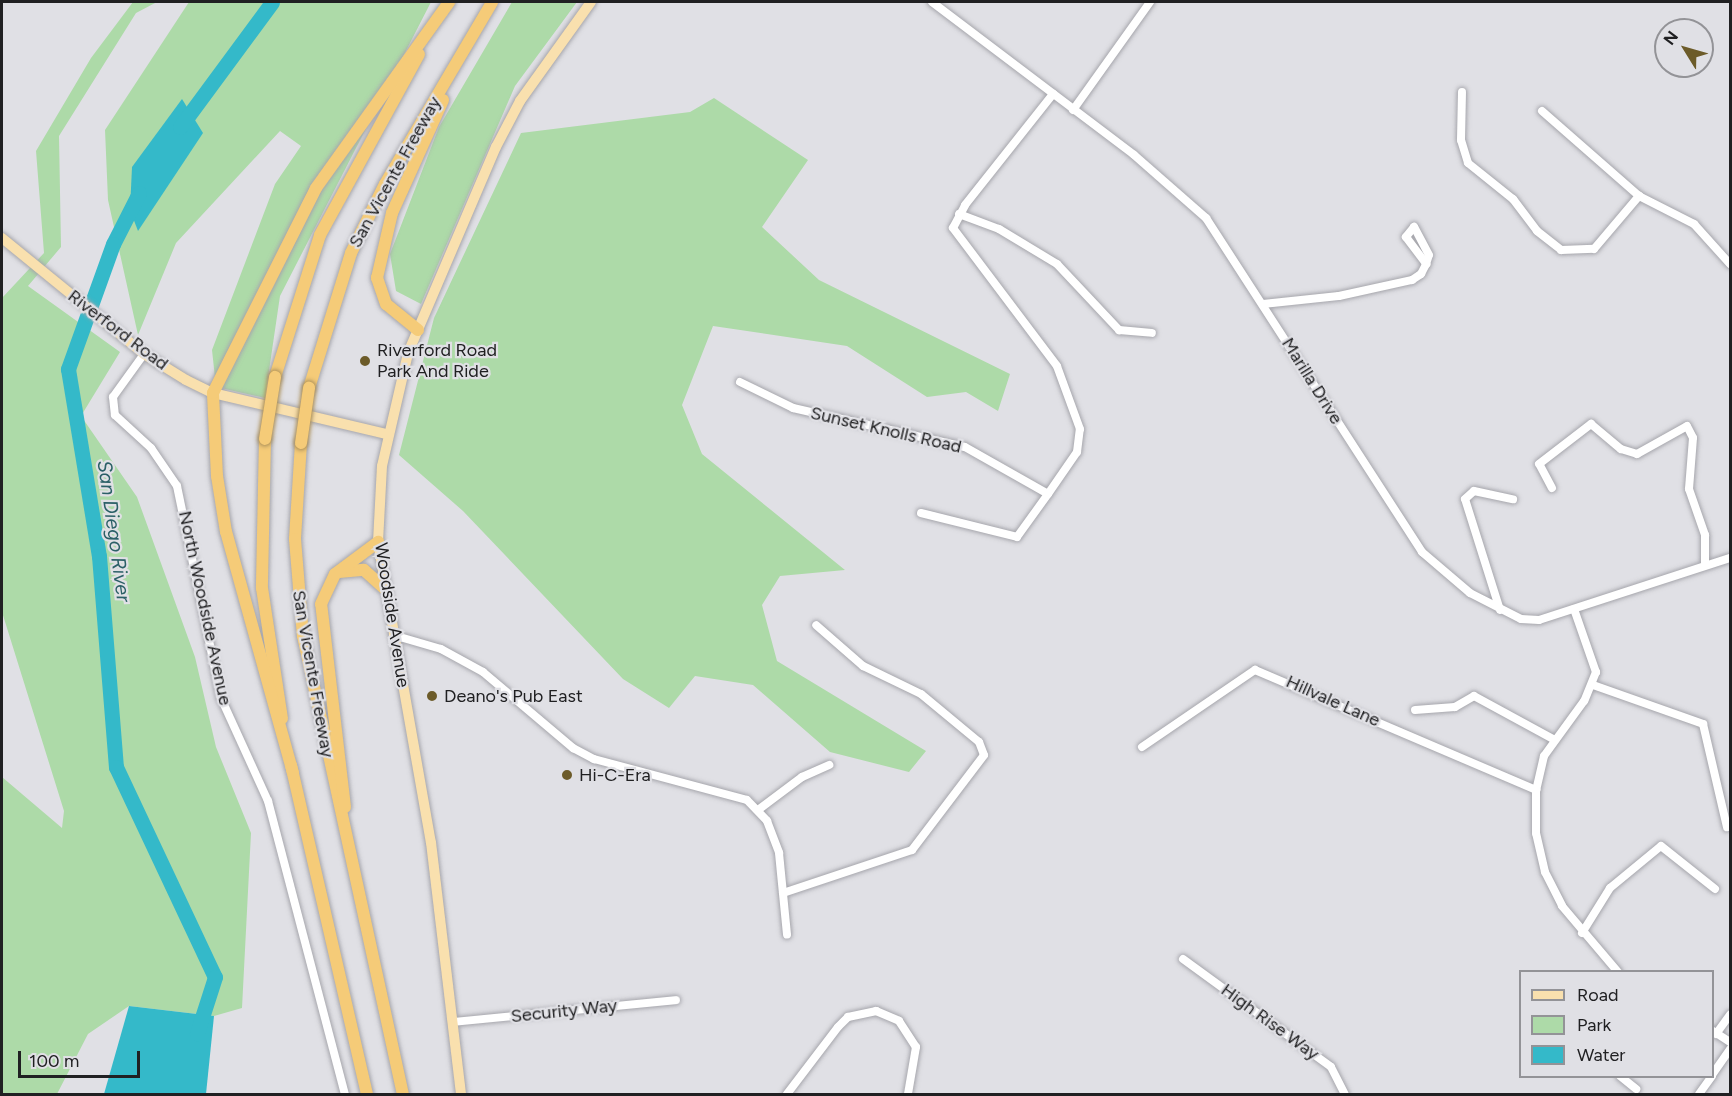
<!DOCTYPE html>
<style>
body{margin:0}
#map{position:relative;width:1732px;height:1096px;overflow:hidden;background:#e0e0e5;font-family:Figtree,sans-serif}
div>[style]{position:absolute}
.green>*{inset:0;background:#addaa8}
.water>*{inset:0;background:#34b9c9}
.river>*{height:15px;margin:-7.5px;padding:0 7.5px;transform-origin:7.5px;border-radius:7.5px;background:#34b9c9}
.roads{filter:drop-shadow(0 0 2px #a6a6ac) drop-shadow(0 0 2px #a6a6ac)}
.minor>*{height:8px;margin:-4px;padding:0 4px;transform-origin:4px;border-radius:4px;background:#fff}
.major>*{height:10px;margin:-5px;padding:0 5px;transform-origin:5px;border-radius:5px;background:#f9e0ae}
.highway>*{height:12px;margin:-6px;padding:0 6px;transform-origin:6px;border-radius:6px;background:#f5cb78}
.bridges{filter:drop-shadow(0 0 2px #aa8f5a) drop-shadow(0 0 2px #aa8f5a)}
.highway-bridge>*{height:12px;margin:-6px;padding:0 6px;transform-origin:6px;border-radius:6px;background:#f5cb78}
.dots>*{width:16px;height:16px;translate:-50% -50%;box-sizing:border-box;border:3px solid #e0e0e5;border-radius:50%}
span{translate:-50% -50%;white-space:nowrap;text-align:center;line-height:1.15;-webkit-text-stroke:4.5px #e0e0e5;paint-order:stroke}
.street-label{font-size:18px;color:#202022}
.poi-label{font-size:18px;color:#202022}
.left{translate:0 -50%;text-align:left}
.water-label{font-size:20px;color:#2b6067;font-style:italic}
.frame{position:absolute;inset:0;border:3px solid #202022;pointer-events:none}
.legend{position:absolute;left:1519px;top:970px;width:195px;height:108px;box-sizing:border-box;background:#e0e0e5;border:2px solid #939397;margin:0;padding:8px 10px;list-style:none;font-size:18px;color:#202022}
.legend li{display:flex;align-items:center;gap:12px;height:30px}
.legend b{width:30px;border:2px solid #939397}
.north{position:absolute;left:1654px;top:18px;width:60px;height:60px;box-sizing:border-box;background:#e0e0e5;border:2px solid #939397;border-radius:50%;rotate:307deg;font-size:16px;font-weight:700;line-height:24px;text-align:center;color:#202022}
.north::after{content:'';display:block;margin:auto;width:21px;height:27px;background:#6c5b29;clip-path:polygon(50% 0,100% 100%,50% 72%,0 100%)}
.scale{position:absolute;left:18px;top:1051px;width:122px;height:27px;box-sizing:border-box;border:3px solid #202022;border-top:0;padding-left:8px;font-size:18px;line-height:21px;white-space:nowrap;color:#202022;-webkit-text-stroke:4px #e0e0e5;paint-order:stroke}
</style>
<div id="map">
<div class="green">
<div style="clip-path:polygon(133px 2px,157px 2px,136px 13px,59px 136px,61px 247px,28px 286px,120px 352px,81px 416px,137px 497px,195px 657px,216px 747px,251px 833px,242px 1008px,214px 1016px,129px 1006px,88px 1034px,57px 1094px,2px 1094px,2px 777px,62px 828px,64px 811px,2px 612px,2px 298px,44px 253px,36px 151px,91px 58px)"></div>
<div style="clip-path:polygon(189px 2px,431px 2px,280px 296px,265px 398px,216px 387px,212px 350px,275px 184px,301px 146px,280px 131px,176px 243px,138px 335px,108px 200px,105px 130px)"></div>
<div style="clip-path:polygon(512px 2px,577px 2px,515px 86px,421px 304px,396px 291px,390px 254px,439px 127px)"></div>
<div style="clip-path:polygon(714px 98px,808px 160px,762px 227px,819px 280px,1010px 374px,998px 411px,966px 392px,927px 397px,847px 346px,713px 326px,682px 405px,702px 454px,845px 570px,780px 576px,762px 605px,777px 661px,926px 751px,909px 772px,830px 752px,753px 685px,695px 676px,669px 708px,623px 679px,463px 511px,399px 455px,434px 318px,521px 133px,690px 112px)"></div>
</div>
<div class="water">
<div style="clip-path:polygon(182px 99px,203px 133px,138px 231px,130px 210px,132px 167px)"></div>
<div style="clip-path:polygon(129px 1006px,214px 1016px,206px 1094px,104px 1094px)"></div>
</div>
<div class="river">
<div style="left:180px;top:127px;width:155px;rotate:-53.6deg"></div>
<div style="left:139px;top:193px;width:57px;rotate:117deg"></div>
<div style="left:113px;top:244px;width:133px;rotate:109.8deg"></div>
<div style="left:68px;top:369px;width:190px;rotate:80.6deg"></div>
<div style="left:99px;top:556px;width:212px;rotate:85.4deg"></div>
<div style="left:116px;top:767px;width:232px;rotate:64.8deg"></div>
<div style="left:215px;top:977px;width:59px;rotate:107.8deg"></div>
</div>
<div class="roads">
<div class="minor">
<div style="left:932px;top:2px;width:253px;rotate:37.1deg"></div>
<div style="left:1134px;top:155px;width:96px;rotate:41.2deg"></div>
<div style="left:1206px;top:218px;width:398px;rotate:57.1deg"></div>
<div style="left:1422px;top:552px;width:63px;rotate:40.5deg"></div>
<div style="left:1470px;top:593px;width:57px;rotate:27deg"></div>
<div style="left:1521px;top:619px;width:18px;rotate:3deg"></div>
<div style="left:1539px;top:620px;width:201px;rotate:-18deg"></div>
<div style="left:1462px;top:92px;width:48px;rotate:91.2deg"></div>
<div style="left:1461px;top:140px;width:24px;rotate:73deg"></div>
<div style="left:1468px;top:163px;width:58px;rotate:38.7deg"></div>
<div style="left:1513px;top:199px;width:40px;rotate:53deg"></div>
<div style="left:1537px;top:231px;width:31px;rotate:38deg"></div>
<div style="left:1561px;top:250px;width:33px;rotate:-2deg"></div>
<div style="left:1594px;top:249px;width:70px;rotate:-49.7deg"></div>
<div style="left:1073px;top:110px;width:133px;rotate:-54.5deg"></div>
<div style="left:1542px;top:111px;width:129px;rotate:41.2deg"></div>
<div style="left:1639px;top:196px;width:62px;rotate:27deg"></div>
<div style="left:1694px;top:224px;width:54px;rotate:48deg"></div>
<div style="left:959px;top:214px;width:43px;rotate:20.6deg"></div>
<div style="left:999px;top:229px;width:68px;rotate:31.1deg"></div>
<div style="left:1057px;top:264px;width:91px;rotate:46.8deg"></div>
<div style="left:1119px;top:330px;width:33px;rotate:5deg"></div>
<div style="left:1263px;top:304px;width:76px;rotate:-6deg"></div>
<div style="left:1339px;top:296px;width:75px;rotate:-12.4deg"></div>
<div style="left:1412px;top:280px;width:11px;rotate:-34deg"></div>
<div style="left:1421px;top:274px;width:11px;rotate:-63deg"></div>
<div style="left:1426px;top:264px;width:9px;rotate:-72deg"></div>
<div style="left:1429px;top:255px;width:32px;rotate:-118deg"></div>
<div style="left:1414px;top:227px;width:13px;rotate:129deg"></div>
<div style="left:1406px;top:237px;width:34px;rotate:53deg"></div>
<div style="left:144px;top:354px;width:53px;rotate:125.8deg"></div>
<div style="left:113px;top:397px;width:18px;rotate:84deg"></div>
<div style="left:115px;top:415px;width:49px;rotate:42.5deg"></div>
<div style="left:151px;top:448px;width:46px;rotate:55.6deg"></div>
<div style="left:177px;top:486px;width:217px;rotate:78.3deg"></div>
<div style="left:221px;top:698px;width:113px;rotate:65.5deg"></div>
<div style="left:268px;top:801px;width:303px;rotate:75.3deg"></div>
<div style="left:740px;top:382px;width:59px;rotate:26.1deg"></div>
<div style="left:793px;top:408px;width:176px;rotate:12.8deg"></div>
<div style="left:965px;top:447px;width:95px;rotate:29.5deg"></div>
<div style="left:1048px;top:494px;width:51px;rotate:-55.4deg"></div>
<div style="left:1077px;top:452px;width:23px;rotate:-83deg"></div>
<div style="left:1080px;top:429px;width:67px;rotate:-110.1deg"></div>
<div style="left:1057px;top:366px;width:173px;rotate:-127deg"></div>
<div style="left:953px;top:228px;width:26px;rotate:-62deg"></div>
<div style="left:965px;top:205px;width:142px;rotate:-51.6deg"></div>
<div style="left:1552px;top:488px;width:27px;rotate:-118deg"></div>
<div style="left:1539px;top:464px;width:66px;rotate:-37.6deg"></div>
<div style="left:1591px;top:424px;width:39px;rotate:40deg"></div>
<div style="left:1621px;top:449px;width:17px;rotate:17deg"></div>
<div style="left:1637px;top:454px;width:57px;rotate:-29.2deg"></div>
<div style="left:1687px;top:426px;width:13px;rotate:63deg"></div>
<div style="left:1693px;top:438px;width:51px;rotate:94.5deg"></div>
<div style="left:1689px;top:489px;width:49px;rotate:70.8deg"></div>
<div style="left:1705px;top:535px;width:29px;rotate:90deg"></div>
<div style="left:921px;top:513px;width:99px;rotate:14deg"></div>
<div style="left:1017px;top:537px;width:53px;rotate:-54.2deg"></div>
<div style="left:1574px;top:609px;width:67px;rotate:70.8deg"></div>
<div style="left:1596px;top:672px;width:31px;rotate:112deg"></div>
<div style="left:1584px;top:701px;width:68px;rotate:126deg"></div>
<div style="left:1544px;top:756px;width:35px;rotate:103deg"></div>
<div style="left:1536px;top:790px;width:43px;rotate:90deg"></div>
<div style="left:1536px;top:833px;width:40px;rotate:77deg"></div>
<div style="left:1545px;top:872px;width:38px;rotate:63deg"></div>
<div style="left:1562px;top:906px;width:87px;rotate:49.7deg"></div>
<div style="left:1500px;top:610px;width:116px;rotate:-107.5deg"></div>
<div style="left:1465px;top:499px;width:12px;rotate:-42deg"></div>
<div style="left:1474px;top:491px;width:40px;rotate:12deg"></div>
<div style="left:393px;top:635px;width:50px;rotate:16.3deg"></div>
<div style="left:441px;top:649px;width:48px;rotate:28.7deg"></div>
<div style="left:483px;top:672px;width:118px;rotate:40.2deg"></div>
<div style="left:573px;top:748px;width:24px;rotate:28deg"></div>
<div style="left:594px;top:759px;width:158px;rotate:15deg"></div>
<div style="left:747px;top:800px;width:29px;rotate:46deg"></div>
<div style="left:767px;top:821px;width:34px;rotate:69deg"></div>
<div style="left:779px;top:853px;width:82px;rotate:84.4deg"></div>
<div style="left:1593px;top:685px;width:117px;rotate:19.5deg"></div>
<div style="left:1703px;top:724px;width:106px;rotate:76.9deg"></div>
<div style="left:1415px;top:710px;width:40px;rotate:-4.3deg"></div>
<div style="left:1455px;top:707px;width:22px;rotate:-30deg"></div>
<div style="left:1474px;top:696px;width:90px;rotate:28.6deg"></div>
<div style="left:1142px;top:747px;width:137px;rotate:-34.3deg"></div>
<div style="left:1255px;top:670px;width:306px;rotate:23.1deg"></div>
<div style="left:758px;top:810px;width:55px;rotate:-36.9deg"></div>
<div style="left:802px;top:777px;width:30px;rotate:-24deg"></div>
<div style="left:783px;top:893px;width:136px;rotate:-18.4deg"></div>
<div style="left:912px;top:850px;width:119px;rotate:-52.8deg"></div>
<div style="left:984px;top:755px;width:14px;rotate:-111deg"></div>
<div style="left:979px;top:742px;width:75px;rotate:-140.4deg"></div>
<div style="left:921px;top:694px;width:64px;rotate:-154.2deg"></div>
<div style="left:863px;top:666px;width:62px;rotate:-138.9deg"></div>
<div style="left:1582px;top:933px;width:53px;rotate:-58.1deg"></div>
<div style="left:1610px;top:888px;width:66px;rotate:-39.5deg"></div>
<div style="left:1661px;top:846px;width:69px;rotate:38.5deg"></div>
<div style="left:1183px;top:959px;width:183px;rotate:36.1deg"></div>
<div style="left:1331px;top:1067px;width:30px;rotate:63deg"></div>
<div style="left:453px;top:1022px;width:224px;rotate:-5.6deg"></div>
<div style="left:1713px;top:1031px;width:20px;rotate:33deg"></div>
<div style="left:1716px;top:1034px;width:24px;rotate:-54deg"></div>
<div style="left:1712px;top:1075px;width:32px;rotate:-55deg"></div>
<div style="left:1620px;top:1076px;width:21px;rotate:39deg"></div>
<div style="left:787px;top:1094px;width:84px;rotate:-52.7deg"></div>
<div style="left:838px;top:1027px;width:14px;rotate:-45deg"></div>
<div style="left:848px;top:1017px;width:29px;rotate:-12deg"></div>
<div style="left:876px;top:1011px;width:25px;rotate:23deg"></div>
<div style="left:899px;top:1021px;width:31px;rotate:57deg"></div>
<div style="left:916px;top:1047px;width:48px;rotate:99.7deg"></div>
<div style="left:1699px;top:1094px;width:22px;rotate:-54deg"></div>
</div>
<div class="major">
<div style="left:2px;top:238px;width:183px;rotate:39.2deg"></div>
<div style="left:144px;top:354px;width:49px;rotate:31.8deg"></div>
<div style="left:186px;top:380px;width:30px;rotate:26deg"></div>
<div style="left:213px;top:393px;width:179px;rotate:13.3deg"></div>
<div style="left:461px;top:1094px;width:253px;rotate:-96.8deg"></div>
<div style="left:431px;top:843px;width:306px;rotate:-100deg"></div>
<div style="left:378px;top:542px;width:76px;rotate:-87deg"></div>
<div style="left:382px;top:466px;width:116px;rotate:-77deg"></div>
<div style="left:408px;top:353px;width:224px;rotate:-66.9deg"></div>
<div style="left:496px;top:147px;width:52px;rotate:-62.4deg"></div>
<div style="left:520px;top:101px;width:122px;rotate:-54.4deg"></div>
</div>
<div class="highway">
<div style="left:418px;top:330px;width:41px;rotate:-140.9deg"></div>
<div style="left:386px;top:304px;width:28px;rotate:-109deg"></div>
<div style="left:377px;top:278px;width:67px;rotate:-77deg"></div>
<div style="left:392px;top:213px;width:124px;rotate:-65.7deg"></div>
<div style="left:275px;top:377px;width:149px;rotate:-72.4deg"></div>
<div style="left:320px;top:235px;width:206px;rotate:-61.3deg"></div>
<div style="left:309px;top:388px;width:141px;rotate:-72.7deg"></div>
<div style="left:351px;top:253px;width:77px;rotate:-63.8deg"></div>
<div style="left:385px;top:184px;width:211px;rotate:-59.5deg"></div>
<div style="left:265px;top:439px;width:149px;rotate:91.2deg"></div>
<div style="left:262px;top:588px;width:132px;rotate:81.3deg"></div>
<div style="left:301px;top:443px;width:96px;rotate:93.6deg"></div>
<div style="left:295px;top:539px;width:97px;rotate:85.3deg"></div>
<div style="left:303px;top:636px;width:469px;rotate:77.7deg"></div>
<div style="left:339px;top:572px;width:25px;rotate:-5deg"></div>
<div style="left:364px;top:570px;width:28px;rotate:42deg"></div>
<div style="left:291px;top:765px;width:338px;rotate:77deg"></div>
<div style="left:293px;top:773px;width:250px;rotate:-105.5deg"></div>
<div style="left:226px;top:532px;width:57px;rotate:-99.1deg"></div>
<div style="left:217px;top:476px;width:83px;rotate:-92.8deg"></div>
<div style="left:213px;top:393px;width:229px;rotate:-63.3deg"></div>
<div style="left:316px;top:188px;width:229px;rotate:-54.4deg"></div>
<div style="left:345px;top:807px;width:204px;rotate:-96.7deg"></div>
<div style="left:321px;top:604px;width:33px;rotate:-65deg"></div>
<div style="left:335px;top:574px;width:54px;rotate:-36.7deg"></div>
</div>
</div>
<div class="bridges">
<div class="highway-bridge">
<div style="left:265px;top:439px;width:63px;rotate:-80.8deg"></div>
<div style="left:301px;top:443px;width:56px;rotate:-81.7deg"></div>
</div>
</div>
<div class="dots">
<div style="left:365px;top:361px;background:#6c5b29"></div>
<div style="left:432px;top:696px;background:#6c5b29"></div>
<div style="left:567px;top:775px;background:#6c5b29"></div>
</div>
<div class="street-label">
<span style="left:395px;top:172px;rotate:-61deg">San Vicente Freeway</span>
<span style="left:118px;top:330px;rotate:37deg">Riverford Road</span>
<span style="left:1312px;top:381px;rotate:58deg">Marilla Drive</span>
<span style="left:886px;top:430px;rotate:13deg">Sunset Knolls Road</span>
<span style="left:205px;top:608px;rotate:78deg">North Woodside Avenue</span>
<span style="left:392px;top:615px;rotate:81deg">Woodside Avenue</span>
<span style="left:313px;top:674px;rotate:80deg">San Vicente Freeway</span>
<span style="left:1333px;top:701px;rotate:24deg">Hillvale Lane</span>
<span style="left:564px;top:1011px;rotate:-6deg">Security Way</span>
<span style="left:1270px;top:1022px;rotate:36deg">High Rise Way</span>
</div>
<div class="poi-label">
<span class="left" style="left:377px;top:361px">Riverford Road<br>Park And Ride</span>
<span class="left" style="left:444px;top:696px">Deano's Pub East</span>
<span class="left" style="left:579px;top:775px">Hi-C-Era</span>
</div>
<div class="water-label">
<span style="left:114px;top:531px;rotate:82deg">San Diego River</span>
</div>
<div class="frame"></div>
<ul class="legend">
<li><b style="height:8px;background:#f9e0ae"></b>Road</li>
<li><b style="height:16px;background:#addaa8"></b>Park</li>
<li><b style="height:16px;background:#34b9c9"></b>Water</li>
</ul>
<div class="north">N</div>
<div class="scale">100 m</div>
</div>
